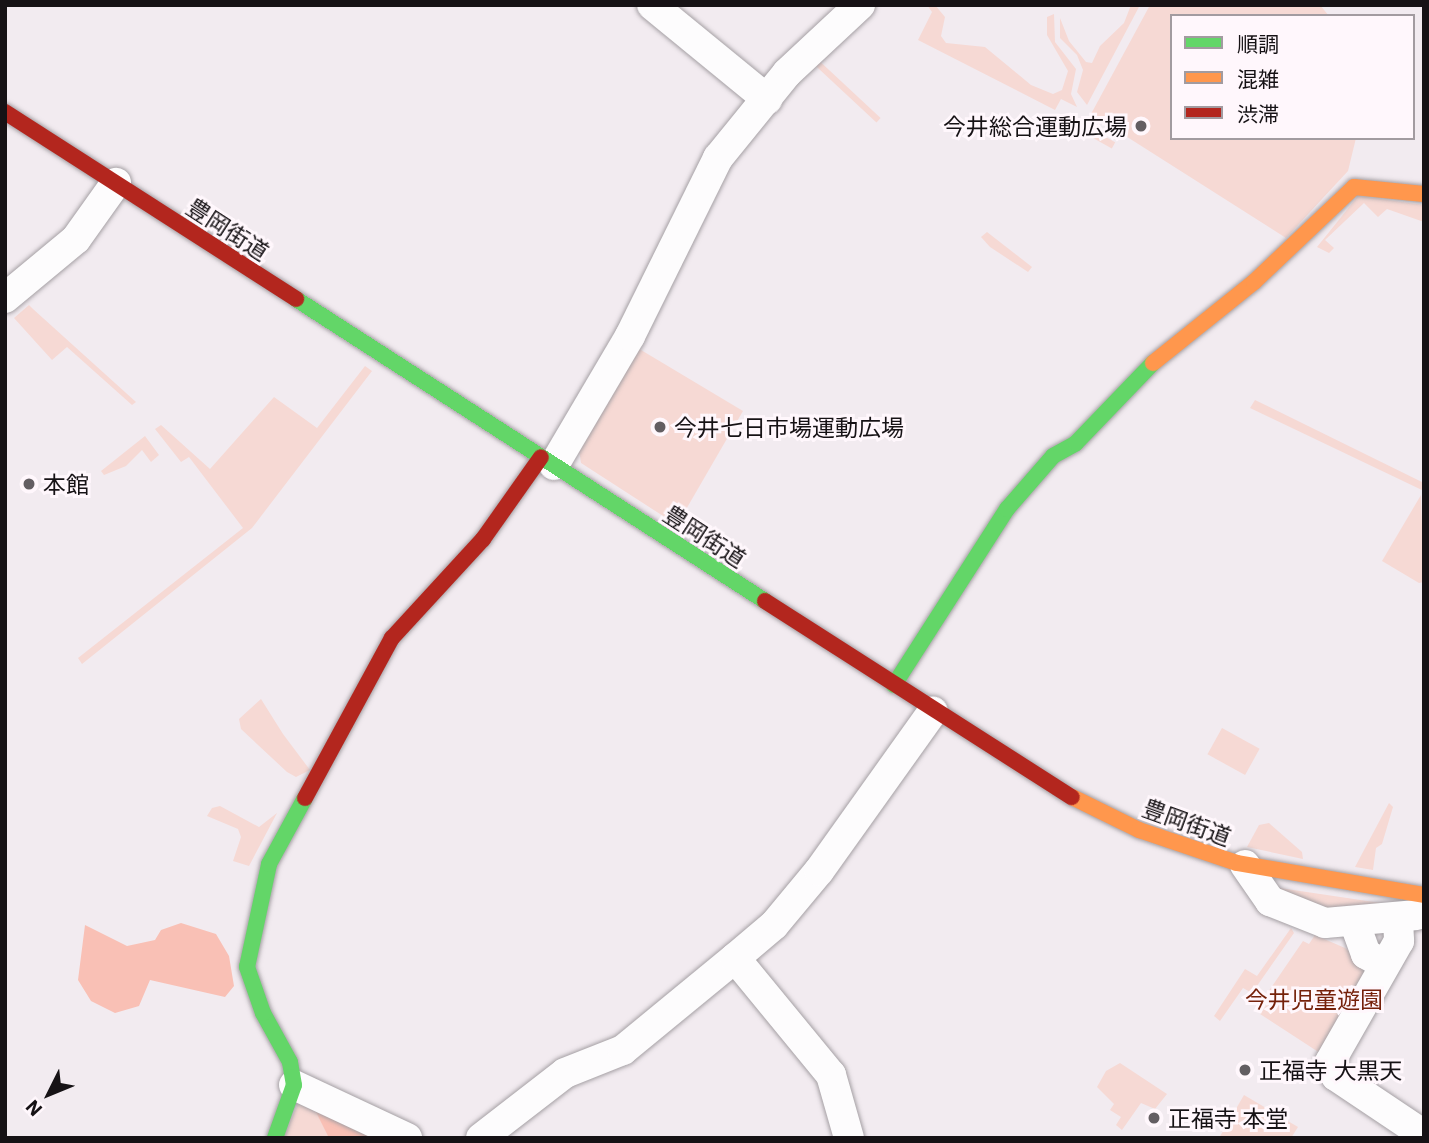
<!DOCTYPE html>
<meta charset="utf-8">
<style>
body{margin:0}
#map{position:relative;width:1429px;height:1143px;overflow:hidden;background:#f2ebf0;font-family:"IBM Plex Sans","Noto Sans JP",sans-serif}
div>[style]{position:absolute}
.green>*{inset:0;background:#f6d9d4;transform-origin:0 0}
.forest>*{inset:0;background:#f9c0b5}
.roads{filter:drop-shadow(0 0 2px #a5a0a4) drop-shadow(0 0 2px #a5a0a4)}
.street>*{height:30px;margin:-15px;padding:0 15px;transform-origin:15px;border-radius:15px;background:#fdfcfd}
.fast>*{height:16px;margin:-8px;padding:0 8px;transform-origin:8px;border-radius:8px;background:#63d668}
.slow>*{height:16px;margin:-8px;padding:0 8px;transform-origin:8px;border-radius:8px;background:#ff974d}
.jam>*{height:16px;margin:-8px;padding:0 8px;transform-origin:8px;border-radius:8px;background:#b3261e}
.dots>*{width:19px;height:19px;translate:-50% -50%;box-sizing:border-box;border:4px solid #fff7fc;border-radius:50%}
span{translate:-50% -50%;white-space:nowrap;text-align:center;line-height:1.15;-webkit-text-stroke:6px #fff7fc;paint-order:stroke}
.poi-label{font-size:23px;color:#161215}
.right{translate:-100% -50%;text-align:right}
.left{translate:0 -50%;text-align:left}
.street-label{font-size:23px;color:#161215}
.park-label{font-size:23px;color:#75210a}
.frame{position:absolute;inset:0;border:7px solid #161215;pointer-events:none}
.legend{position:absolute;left:1170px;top:14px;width:245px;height:126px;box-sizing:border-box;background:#fff7fc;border:2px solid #a29ba0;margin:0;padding:9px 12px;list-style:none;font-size:21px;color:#161215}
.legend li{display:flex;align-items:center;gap:14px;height:35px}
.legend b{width:35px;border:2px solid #a29ba0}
.north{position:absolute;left:14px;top:1059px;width:70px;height:70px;-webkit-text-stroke:5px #fff7fc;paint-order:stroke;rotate:227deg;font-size:19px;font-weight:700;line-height:28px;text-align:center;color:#161215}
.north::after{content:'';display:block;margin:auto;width:24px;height:32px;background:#161215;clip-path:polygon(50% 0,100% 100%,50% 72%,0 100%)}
</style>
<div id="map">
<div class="green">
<div style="clip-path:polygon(927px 5px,935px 5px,945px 17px,941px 36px,946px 43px,985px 47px,1031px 85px,1053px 94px,1062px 90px,1068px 71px,1047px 35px,1047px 17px,1054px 14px,1055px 42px,1076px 69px,1071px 94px,1077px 107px,1061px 99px,1055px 110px,918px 40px,932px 12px)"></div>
<div style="clip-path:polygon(1131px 5px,1140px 5px,1087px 105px,1077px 92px,1083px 70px,1077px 55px,1060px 38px,1060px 18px,1069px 41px,1086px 62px,1092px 63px,1100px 46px,1124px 23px)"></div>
<div style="clip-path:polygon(1150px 5px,1320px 5px,1329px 16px,1172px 16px,1172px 138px,1356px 138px,1348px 171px,1286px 238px,1091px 114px)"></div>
<div style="left:814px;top:56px;width:91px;height:6px;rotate:43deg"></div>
<div style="left:1075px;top:120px;width:46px;height:7px;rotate:29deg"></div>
<div style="clip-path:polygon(1358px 196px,1424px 205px,1424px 222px,1387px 209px,1378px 217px,1364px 203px,1325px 240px,1334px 248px,1329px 253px,1317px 247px)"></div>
<div style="clip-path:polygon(987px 232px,1032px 267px,1028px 272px,990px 247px,981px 237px)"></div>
<div style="clip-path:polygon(29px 305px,33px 309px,136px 402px,132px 405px,67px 347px,52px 360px,14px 318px)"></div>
<div style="clip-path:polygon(636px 347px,743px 411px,677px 525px,581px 463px,578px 443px)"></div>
<div style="clip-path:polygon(365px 366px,372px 371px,252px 528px,82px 664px,78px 658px,243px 528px,189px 457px,181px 462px,155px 429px,161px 425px,210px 469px,274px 397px,317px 428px)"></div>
<div style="clip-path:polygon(1255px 400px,1424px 483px,1424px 491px,1250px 408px)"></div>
<div style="clip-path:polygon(145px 436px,159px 455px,151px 462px,142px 450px,126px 466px,104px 475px,101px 471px)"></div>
<div style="clip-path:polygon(1421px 495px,1424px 582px,1419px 583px,1382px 561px)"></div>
<div style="clip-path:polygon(261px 699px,283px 734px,310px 770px,296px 777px,287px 772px,241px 729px,239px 719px)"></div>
<div style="left:1222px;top:728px;width:43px;height:30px;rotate:29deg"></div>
<div style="clip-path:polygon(1389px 803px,1393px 807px,1382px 844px,1376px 848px,1373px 870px,1355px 867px)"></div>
<div style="clip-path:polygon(220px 806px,259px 827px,277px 813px,249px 866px,233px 861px,241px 837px,238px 829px,207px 816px,212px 808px)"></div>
<div style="clip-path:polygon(1269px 823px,1302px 852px,1303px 859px,1247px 847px,1259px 825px)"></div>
<div style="clip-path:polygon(1273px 887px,1401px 906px,1341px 917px)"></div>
<div style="clip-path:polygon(1291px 928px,1294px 933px,1252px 993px,1243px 988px,1220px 1021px,1214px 1016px,1245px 969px,1257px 976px)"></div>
<div style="clip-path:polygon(1315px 935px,1345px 948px,1370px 966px,1323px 1055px,1260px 1014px,1271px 999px,1266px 995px,1303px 941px,1309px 944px)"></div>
<div style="clip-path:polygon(1120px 1063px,1167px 1094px,1155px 1109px,1141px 1103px,1122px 1130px,1116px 1125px,1121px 1117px,1110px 1110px,1114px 1104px,1097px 1087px,1106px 1071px)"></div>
<div style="clip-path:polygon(1244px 1095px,1298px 1127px,1291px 1138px,1219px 1138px)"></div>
<div style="clip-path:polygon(298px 1104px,383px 1138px,283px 1138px)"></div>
</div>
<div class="forest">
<div style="clip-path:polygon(181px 923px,216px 934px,229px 956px,234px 986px,225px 997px,150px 980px,139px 1006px,115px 1013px,91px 1001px,78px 980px,85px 925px,127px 946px,155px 940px,161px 930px)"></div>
<div style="clip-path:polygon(316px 1112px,383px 1138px,329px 1138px)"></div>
</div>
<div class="roads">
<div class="street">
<div style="left:652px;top:5px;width:149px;rotate:39.3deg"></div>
<div style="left:5px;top:298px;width:92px;rotate:-39.7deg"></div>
<div style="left:76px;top:239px;width:69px;rotate:-54.5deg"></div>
<div style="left:554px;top:465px;width:150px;rotate:-59.5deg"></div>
<div style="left:630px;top:336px;width:199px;rotate:-63.7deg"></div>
<div style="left:718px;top:158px;width:109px;rotate:-50.9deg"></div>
<div style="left:787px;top:73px;width:100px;rotate:-43deg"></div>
<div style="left:1245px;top:865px;width:44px;rotate:55.2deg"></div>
<div style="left:1270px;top:901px;width:59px;rotate:21.8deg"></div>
<div style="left:1325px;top:923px;width:92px;rotate:-5deg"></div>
<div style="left:1398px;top:920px;width:21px;rotate:87deg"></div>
<div style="left:1399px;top:941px;width:139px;rotate:119.7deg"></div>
<div style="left:1330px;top:1062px;width:15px;rotate:67deg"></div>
<div style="left:1336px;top:1076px;width:106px;rotate:33.8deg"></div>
<div style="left:1355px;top:924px;width:32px;rotate:70deg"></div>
<div style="left:1366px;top:954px;width:20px;rotate:30deg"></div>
<div style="left:294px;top:1085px;width:125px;rotate:25.1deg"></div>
<div style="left:481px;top:1138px;width:106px;rotate:-37.7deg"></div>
<div style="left:565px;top:1073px;width:62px;rotate:-21.6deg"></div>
<div style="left:623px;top:1050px;width:145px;rotate:-39.4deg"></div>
<div style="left:849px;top:1138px;width:66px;rotate:-105.9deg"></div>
<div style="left:831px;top:1075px;width:151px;rotate:-129.4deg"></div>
<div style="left:735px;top:958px;width:51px;rotate:-40.2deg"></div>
<div style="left:774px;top:925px;width:70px;rotate:-50.2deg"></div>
<div style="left:819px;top:871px;width:196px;rotate:-54.5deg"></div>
</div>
<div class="fast">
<div style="left:296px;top:299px;width:558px;rotate:32.78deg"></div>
<div style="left:894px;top:685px;width:209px;rotate:-57.3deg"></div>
<div style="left:1007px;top:509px;width:70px;rotate:-49deg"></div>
<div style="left:1053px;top:456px;width:26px;rotate:-29deg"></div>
<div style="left:1076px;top:443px;width:111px;rotate:-46.1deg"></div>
<div style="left:275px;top:1138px;width:56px;rotate:-70.3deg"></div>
<div style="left:294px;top:1085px;width:23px;rotate:-100deg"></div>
<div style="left:290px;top:1062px;width:56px;rotate:-118.9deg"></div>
<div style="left:263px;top:1013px;width:49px;rotate:-109.2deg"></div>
<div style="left:247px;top:967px;width:105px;rotate:-77.9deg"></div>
<div style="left:269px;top:864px;width:75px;rotate:-61.4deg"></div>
</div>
<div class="slow">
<div style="left:1153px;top:363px;width:129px;rotate:-38.7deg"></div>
<div style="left:1254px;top:282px;width:138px;rotate:-43.5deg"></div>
<div style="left:1354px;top:187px;width:70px;rotate:5.7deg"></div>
<div style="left:1072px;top:797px;width:75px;rotate:26.2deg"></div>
<div style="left:1139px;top:830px;width:103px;rotate:18.6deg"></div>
<div style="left:1237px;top:863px;width:190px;rotate:9.7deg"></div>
</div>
<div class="jam">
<div style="left:5px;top:112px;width:346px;rotate:32.7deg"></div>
<div style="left:765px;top:601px;width:364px;rotate:32.6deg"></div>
<div style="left:305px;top:798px;width:182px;rotate:-61.5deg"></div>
<div style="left:392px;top:638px;width:134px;rotate:-47.4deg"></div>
<div style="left:483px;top:539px;width:100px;rotate:-54.7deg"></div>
</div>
</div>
<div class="dots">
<div style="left:1141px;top:126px;background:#635e62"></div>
<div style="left:660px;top:427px;background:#635e62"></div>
<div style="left:29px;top:484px;background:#635e62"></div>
<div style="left:1245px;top:1070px;background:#635e62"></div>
<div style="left:1154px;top:1118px;background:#635e62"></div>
</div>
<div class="poi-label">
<span class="right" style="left:1127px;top:126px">今井総合運動広場</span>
<span class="left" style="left:674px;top:427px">今井七日市場運動広場</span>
<span class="left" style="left:43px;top:484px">本館</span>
<span class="left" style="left:1259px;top:1070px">正福寺 大黒天</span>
<span class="left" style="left:1168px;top:1118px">正福寺 本堂</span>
</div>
<div class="street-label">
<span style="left:228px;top:229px;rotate:33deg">豊岡街道</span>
<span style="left:705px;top:536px;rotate:33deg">豊岡街道</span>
<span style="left:1187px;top:822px;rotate:20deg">豊岡街道</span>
</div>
<div class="park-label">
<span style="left:1314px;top:999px">今井児童遊園</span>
</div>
<div class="frame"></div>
<ul class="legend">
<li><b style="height:9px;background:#63d668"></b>順調</li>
<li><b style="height:9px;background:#ff974d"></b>混雑</li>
<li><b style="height:9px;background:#b3261e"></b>渋滞</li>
</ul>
<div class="north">N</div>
</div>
